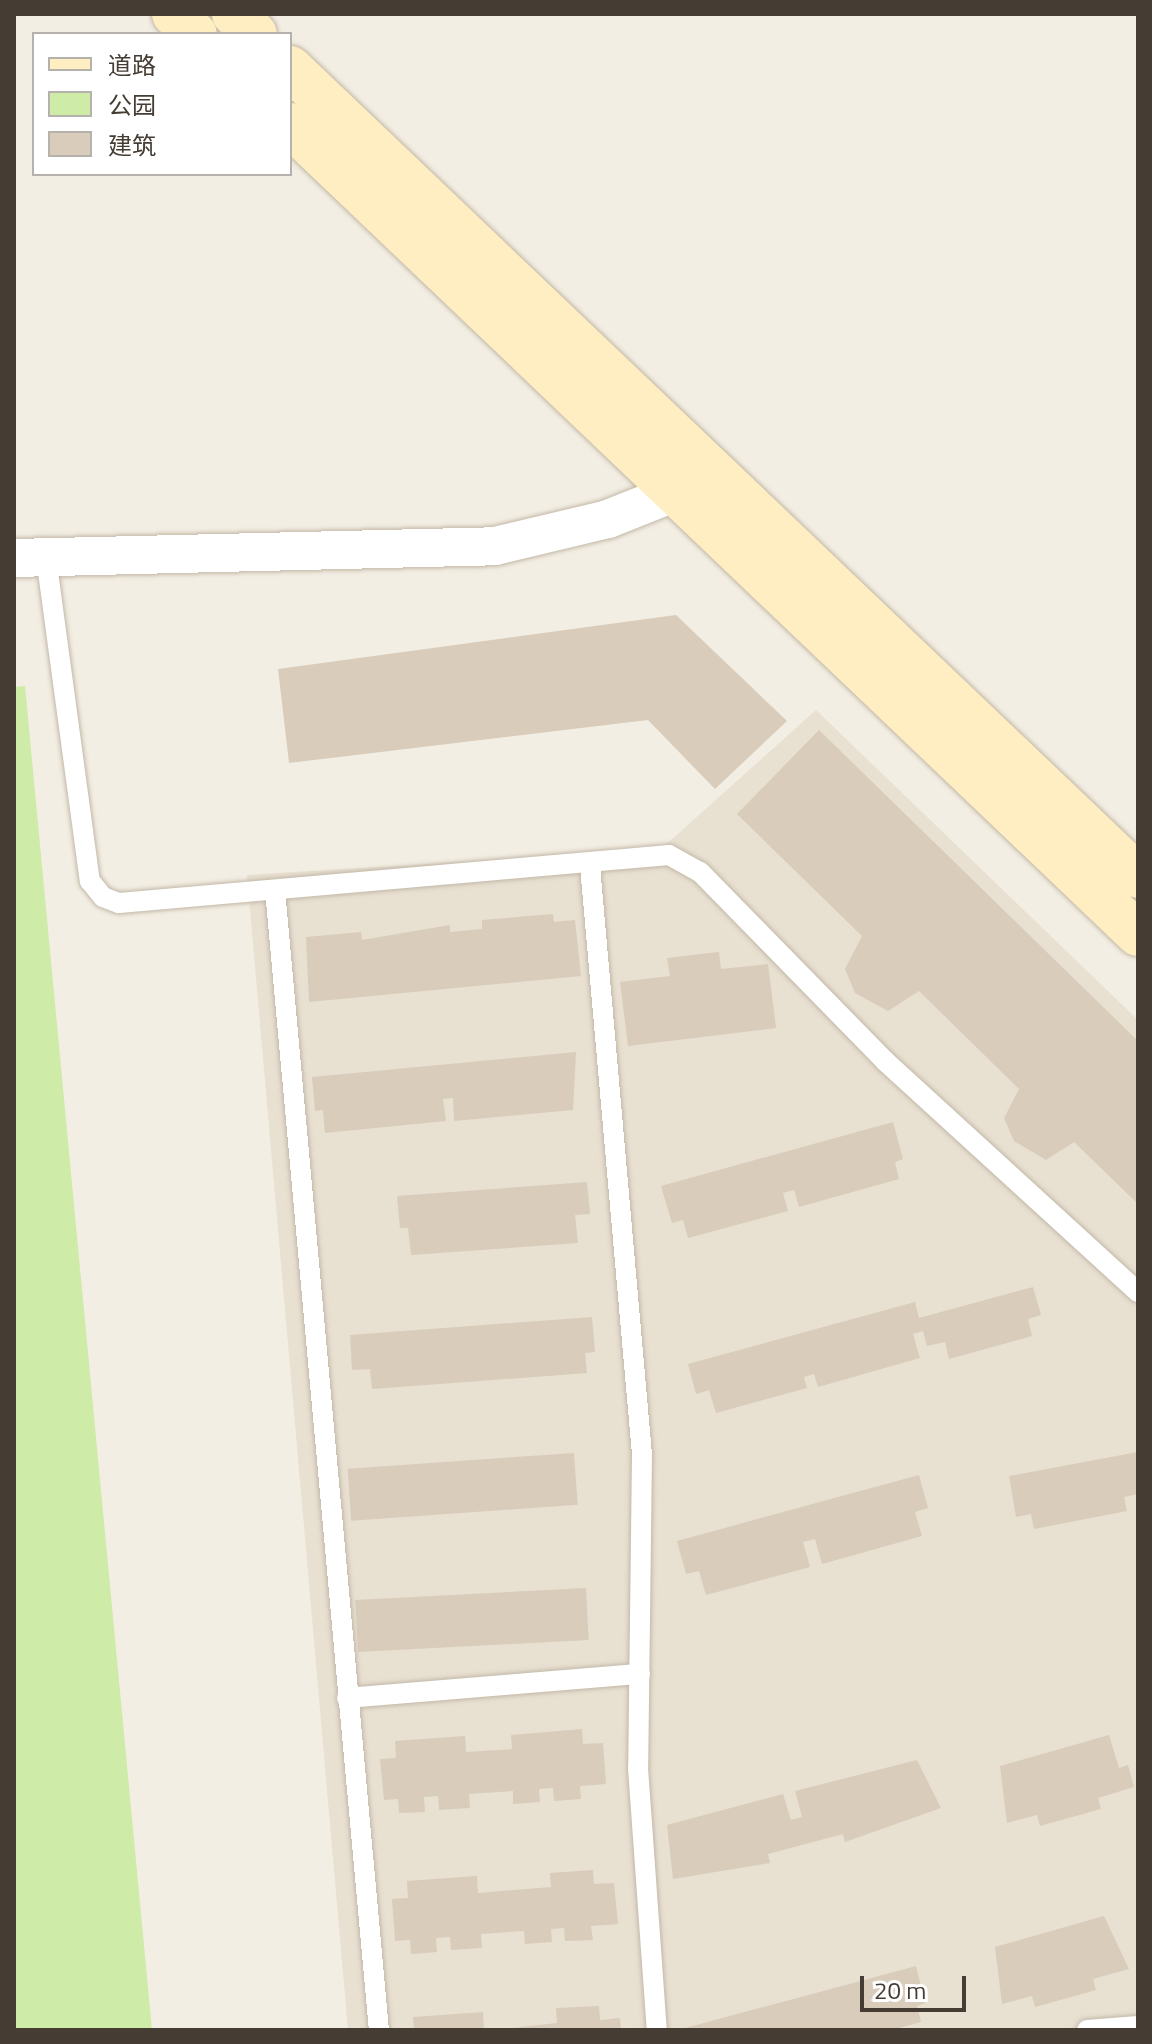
<!DOCTYPE html>
<meta charset="utf-8">
<style>
body{margin:0}
#map{position:relative;width:1152px;height:2044px;overflow:hidden;background:#f3eee3;font-family:"Titillium Web","Noto Sans SC",sans-serif}
div>[style]{position:absolute}
.residential>*{inset:0;background:#e8e0d1}
.green>*{inset:0;background:#cfeba8}
.building>*{inset:0;background:#d9ccbb;transform-origin:0 0}
.roads{filter:drop-shadow(0 0 2px #c2b8a8) drop-shadow(0 0 2px #c2b8a8)}
.lane>*{height:20px;margin:-10px;padding:0 10px;transform-origin:10px;border-radius:10px;background:#fff}
.street>*{height:38px;margin:-19px;padding:0 19px;transform-origin:19px;border-radius:19px;background:#fff}
.secondary>*{height:44px;margin:-22px;padding:0 22px;transform-origin:22px;border-radius:22px;background:#ffeec1}
span{translate:-50% -50%;white-space:nowrap;text-align:center;line-height:1.15;-webkit-text-stroke:6px #fff;paint-order:stroke}
.frame{position:absolute;inset:0;border:16px solid #453d33;pointer-events:none}
.legend{position:absolute;left:32px;top:32px;width:260px;height:144px;box-sizing:border-box;background:#fff;border:2px solid #b5b1ad;margin:0;padding:10px 14px;list-style:none;font-size:24px;color:#453d33}
.legend li{display:flex;align-items:center;gap:16px;height:40px}
.legend b{width:40px;border:2px solid #b5b1ad}
.scale{position:absolute;left:860px;top:1976px;width:106px;height:36px;box-sizing:border-box;border:4px solid #453d33;border-top:0;padding-left:10px;font-size:24px;line-height:28px;white-space:nowrap;color:#453d33;-webkit-text-stroke:6px #fff;paint-order:stroke}
</style>
<div id="map">
<div class="residential">
<div style="clip-path:polygon(816px 710px,1138px 1020px,1138px 2030px,348px 2030px,247px 875px,660px 850px)"></div>
</div>
<div class="green">
<div style="clip-path:polygon(25px 686px,152px 2030px,14px 2030px,14px 687px)"></div>
</div>
<div class="building">
<div style="clip-path:polygon(676px 615px,787px 721px,715px 789px,648px 720px,289px 763px,278px 669px)"></div>
<div style="clip-path:polygon(819px 730px,1138px 1041px,1138px 1204px,1074px 1142px,1046px 1160px,1014px 1141px,1004px 1118px,1019px 1089px,919px 991px,888px 1011px,855px 993px,845px 969px,862px 936px,737px 814px)"></div>
<div style="clip-path:polygon(553px 914px,554px 922px,575px 920px,581px 976px,309px 1002px,306px 937px,361px 932px,362px 940px,450px 925px,450px 932px,482px 929px,482px 920px)"></div>
<div style="clip-path:polygon(719px 952px,721px 969px,768px 964px,776px 1028px,628px 1046px,620px 982px,670px 976px,667px 958px)"></div>
<div style="clip-path:polygon(576px 1052px,573px 1110px,454px 1121px,453px 1098px,443px 1099px,446px 1121px,325px 1133px,323px 1110px,315px 1111px,312px 1077px)"></div>
<div style="clip-path:polygon(893px 1122px,903px 1159px,895px 1162px,899px 1179px,799px 1207px,794px 1190px,783px 1193px,788px 1211px,688px 1238px,683px 1220px,672px 1223px,661px 1186px)"></div>
<div style="clip-path:polygon(587px 1182px,590px 1214px,575px 1215px,578px 1243px,411px 1255px,408px 1228px,400px 1228px,397px 1196px)"></div>
<div style="clip-path:polygon(1033px 1287px,1041px 1315px,1028px 1319px,1032px 1336px,949px 1359px,945px 1342px,927px 1346px,923px 1331px,913px 1334px,920px 1358px,818px 1387px,814px 1374px,804px 1377px,807px 1388px,716px 1413px,709px 1390px,696px 1394px,688px 1364px,915px 1302px,919px 1318px)"></div>
<div style="clip-path:polygon(592px 1317px,595px 1352px,585px 1353px,587px 1373px,372px 1389px,370px 1369px,352px 1370px,350px 1335px)"></div>
<div style="clip-path:polygon(1138px 1452px,1138px 1494px,1124px 1497px,1127px 1511px,1034px 1529px,1031px 1514px,1016px 1517px,1009px 1476px)"></div>
<div style="left:574px;top:1453px;width:52px;height:227px;rotate:86deg"></div>
<div style="clip-path:polygon(919px 1475px,928px 1508px,915px 1512px,922px 1536px,822px 1564px,815px 1539px,803px 1542px,810px 1567px,706px 1595px,699px 1571px,686px 1574px,677px 1541px)"></div>
<div style="left:586px;top:1588px;width:52px;height:231px;rotate:87deg"></div>
<div style="clip-path:polygon(582px 1729px,583px 1744px,603px 1743px,606px 1784px,580px 1786px,581px 1799px,554px 1801px,553px 1788px,539px 1789px,540px 1802px,513px 1804px,513px 1791px,469px 1794px,470px 1808px,439px 1810px,438px 1796px,424px 1797px,425px 1812px,399px 1813px,398px 1799px,384px 1800px,380px 1759px,396px 1758px,395px 1741px,465px 1736px,466px 1752px,512px 1749px,511px 1735px)"></div>
<div style="clip-path:polygon(1109px 1735px,1119px 1768px,1128px 1765px,1134px 1787px,1098px 1798px,1101px 1809px,1040px 1826px,1037px 1815px,1007px 1823px,1000px 1766px)"></div>
<div style="clip-path:polygon(917px 1760px,941px 1808px,845px 1842px,843px 1834px,768px 1854px,770px 1863px,673px 1879px,667px 1825px,783px 1794px,791px 1820px,802px 1817px,795px 1791px)"></div>
<div style="clip-path:polygon(593px 1870px,594px 1884px,614px 1883px,618px 1924px,591px 1926px,593px 1940px,565px 1941px,564px 1928px,551px 1929px,552px 1942px,525px 1944px,524px 1931px,481px 1934px,482px 1948px,451px 1950px,450px 1937px,436px 1938px,437px 1952px,411px 1954px,410px 1940px,395px 1941px,392px 1899px,408px 1898px,407px 1881px,477px 1876px,478px 1893px,551px 1887px,550px 1873px)"></div>
<div style="clip-path:polygon(1104px 1916px,1129px 1969px,1093px 1979px,1096px 1990px,1035px 2007px,1032px 1996px,1002px 2004px,995px 1947px)"></div>
<div style="clip-path:polygon(916px 1966px,925px 2003px,917px 2006px,921px 2022px,892px 2030px,678px 2030px)"></div>
<div style="clip-path:polygon(599px 2006px,600px 2020px,620px 2018px,621px 2030px,494px 2030px,557px 2023px,556px 2008px)"></div>
<div style="clip-path:polygon(483px 2012px,484px 2030px,414px 2030px,413px 2017px)"></div>
</div>
<div class="roads">
<div class="lane">
<div style="left:46px;top:557px;width:327px;rotate:82.3deg"></div>
<div style="left:90px;top:881px;width:21px;rotate:51deg"></div>
<div style="left:103px;top:897px;width:17px;rotate:21deg"></div>
<div style="left:119px;top:903px;width:552px;rotate:-4.99deg"></div>
<div style="left:669px;top:855px;width:35px;rotate:29deg"></div>
<div style="left:700px;top:872px;width:264px;rotate:45.6deg"></div>
<div style="left:885px;top:1061px;width:343px;rotate:42.4deg"></div>
<div style="left:590px;top:866px;width:590px;rotate:84.95deg"></div>
<div style="left:642px;top:1454px;width:314px;rotate:90.7deg"></div>
<div style="left:638px;top:1768px;width:263px;rotate:85.9deg"></div>
<div style="left:275px;top:890px;width:1145px;rotate:84.79deg"></div>
<div style="left:347px;top:1698px;width:294px;rotate:-4.7deg"></div>
<div style="left:1087px;top:2030px;width:51px;rotate:-4.5deg"></div>
</div>
<div class="street">
<div style="left:14px;top:558px;width:481px;rotate:-1.4deg"></div>
<div style="left:495px;top:546px;width:116px;rotate:-13.4deg"></div>
<div style="left:608px;top:519px;width:73px;rotate:-21.7deg"></div>
</div>
<div class="secondary">
<div style="left:174px;top:14px;width:29px;rotate:44deg"></div>
<div style="left:234px;top:14px;width:29px;rotate:44deg"></div>
<div style="left:290px;top:68px;width:1171px;rotate:43.62deg"></div>
<div style="left:290px;top:125px;width:1172px;rotate:43.65deg"></div>
</div>
</div>
<div class="frame"></div>
<ul class="legend">
<li><b style="height:10px;background:#ffeec1"></b>道路</li>
<li><b style="height:22px;background:#cfeba8"></b>公园</li>
<li><b style="height:22px;background:#d9ccbb"></b>建筑</li>
</ul>
<div class="scale">20 m</div>
</div>
